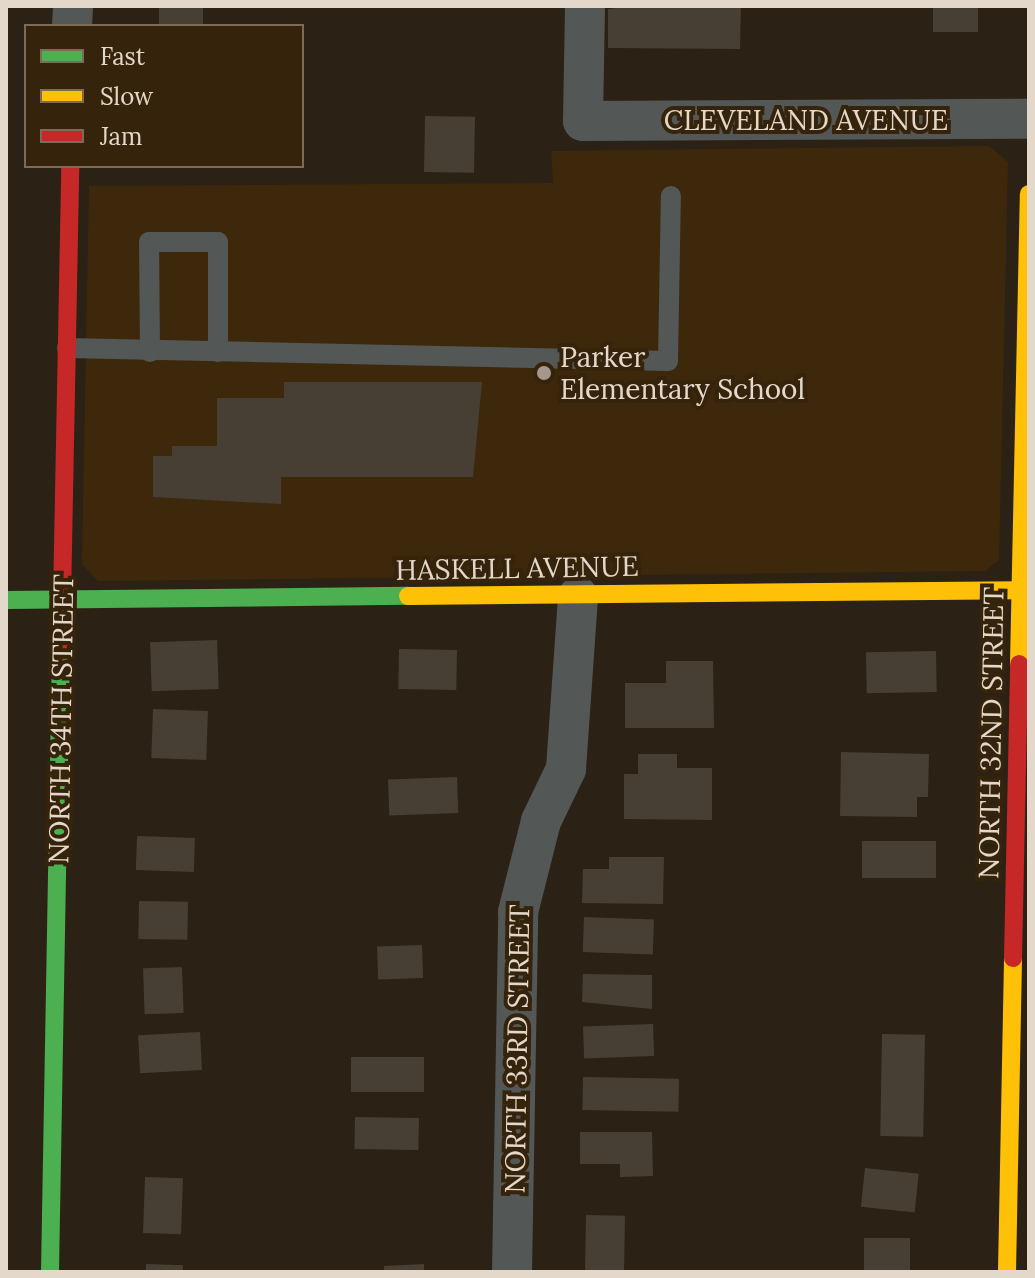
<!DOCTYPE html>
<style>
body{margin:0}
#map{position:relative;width:1035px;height:1278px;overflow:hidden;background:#2b2215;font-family:Lora,serif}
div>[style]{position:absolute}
.built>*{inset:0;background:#3e280b}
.building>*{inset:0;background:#473f34;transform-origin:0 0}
.lane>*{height:20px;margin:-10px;padding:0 10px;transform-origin:10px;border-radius:10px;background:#535756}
.street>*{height:40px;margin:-20px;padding:0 20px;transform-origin:20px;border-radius:20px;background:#535756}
.fast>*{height:18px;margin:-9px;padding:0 9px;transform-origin:9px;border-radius:9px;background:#4caf50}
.slow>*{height:18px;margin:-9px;padding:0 9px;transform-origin:9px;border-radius:9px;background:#ffc107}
.jam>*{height:18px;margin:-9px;padding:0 9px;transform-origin:9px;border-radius:9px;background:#c62828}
.dots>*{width:22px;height:22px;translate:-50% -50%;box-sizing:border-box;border:4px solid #35230b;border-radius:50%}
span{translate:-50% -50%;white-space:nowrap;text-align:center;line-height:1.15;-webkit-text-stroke:8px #35230b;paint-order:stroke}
.street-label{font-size:28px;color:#e4d8ca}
.poi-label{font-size:28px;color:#e4d8ca}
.left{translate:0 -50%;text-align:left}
.frame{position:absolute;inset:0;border:8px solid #e4d8ca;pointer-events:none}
.legend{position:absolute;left:24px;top:24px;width:280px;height:144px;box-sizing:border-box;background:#35230b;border:2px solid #7b6b57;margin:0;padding:10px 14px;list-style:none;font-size:24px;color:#e4d8ca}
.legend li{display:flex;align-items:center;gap:16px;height:40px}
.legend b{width:40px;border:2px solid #7b6b57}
</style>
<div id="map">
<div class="built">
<div style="clip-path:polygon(989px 146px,1008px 162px,999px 560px,985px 571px,98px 581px,82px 564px,89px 186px,553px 183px,551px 151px)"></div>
</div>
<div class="building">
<div style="left:159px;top:6px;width:44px;height:20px"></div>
<div style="clip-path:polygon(633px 6px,741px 6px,740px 49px,608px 48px,608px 9px)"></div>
<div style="left:933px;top:6px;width:45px;height:26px"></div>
<div style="left:425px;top:116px;width:50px;height:56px;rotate:1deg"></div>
<div style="clip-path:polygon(284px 382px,482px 382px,473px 477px,281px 477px,281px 504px,153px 497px,153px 456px,172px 456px,172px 446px,217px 446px,217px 398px,284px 398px)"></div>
<div style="left:217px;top:640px;width:49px;height:67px;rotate:88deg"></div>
<div style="left:399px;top:649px;width:58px;height:40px;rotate:1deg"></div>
<div style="left:936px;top:651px;width:41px;height:70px;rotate:89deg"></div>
<div style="clip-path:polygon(666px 661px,713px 661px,714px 728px,625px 728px,625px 683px,666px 683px)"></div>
<div style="left:153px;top:709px;width:55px;height:49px;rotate:2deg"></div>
<div style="clip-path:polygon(841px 752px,929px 754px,928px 797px,917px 797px,917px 817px,840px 816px)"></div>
<div style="clip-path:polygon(638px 754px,677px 754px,677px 768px,712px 768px,712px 820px,624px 819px,624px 774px,638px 774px)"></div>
<div style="left:457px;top:777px;width:36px;height:69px;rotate:88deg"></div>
<div style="left:137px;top:836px;width:58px;height:34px;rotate:2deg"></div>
<div style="left:936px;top:841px;width:37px;height:74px;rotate:90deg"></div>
<div style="clip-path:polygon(609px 857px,664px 857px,663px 904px,582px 903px,583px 869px,609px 869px)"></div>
<div style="left:139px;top:901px;width:49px;height:38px;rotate:1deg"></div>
<div style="left:584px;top:917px;width:70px;height:35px;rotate:2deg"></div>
<div style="left:422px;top:945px;width:33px;height:45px;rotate:88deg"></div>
<div style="left:182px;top:967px;width:46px;height:39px;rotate:88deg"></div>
<div style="clip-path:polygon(583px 974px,652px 975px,652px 1009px,582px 1002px)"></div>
<div style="left:653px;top:1024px;width:32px;height:70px;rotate:88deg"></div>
<div style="left:200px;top:1032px;width:38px;height:62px;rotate:87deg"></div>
<div style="left:882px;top:1034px;width:43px;height:102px;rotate:1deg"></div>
<div style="left:424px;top:1057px;width:35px;height:73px;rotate:90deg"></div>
<div style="left:583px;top:1077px;width:96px;height:33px;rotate:1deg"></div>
<div style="left:355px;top:1117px;width:64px;height:32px;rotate:1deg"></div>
<div style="clip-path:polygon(580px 1132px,652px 1132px,653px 1176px,620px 1177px,620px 1164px,580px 1164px)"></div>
<div style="left:865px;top:1168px;width:54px;height:39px;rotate:6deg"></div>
<div style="left:145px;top:1177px;width:38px;height:56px;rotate:2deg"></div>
<div style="left:586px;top:1215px;width:39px;height:57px;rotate:1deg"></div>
<div style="left:864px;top:1238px;width:46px;height:34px"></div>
<div style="left:146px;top:1264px;width:37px;height:8px;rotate:2deg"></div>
<div style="clip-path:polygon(424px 1264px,424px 1272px,384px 1272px,384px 1266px)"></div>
</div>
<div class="lane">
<div style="left:67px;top:348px;width:601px;rotate:1.24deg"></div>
<div style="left:668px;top:361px;width:165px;rotate:-89deg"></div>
<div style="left:150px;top:352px;width:110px;rotate:-90.5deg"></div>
<div style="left:149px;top:242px;width:69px"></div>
<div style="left:218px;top:242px;width:110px;rotate:90deg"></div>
</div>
<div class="street">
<div style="left:585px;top:6px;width:115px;rotate:91deg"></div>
<div style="left:583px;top:121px;width:446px;rotate:-0.3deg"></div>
<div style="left:72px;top:26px;width:20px;rotate:-87deg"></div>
<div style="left:512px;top:1272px;width:360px;rotate:-89deg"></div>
<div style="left:518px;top:912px;width:94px;rotate:-75.8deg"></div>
<div style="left:541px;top:821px;width:58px;rotate:-64.3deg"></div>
<div style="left:566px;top:769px;width:173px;rotate:-86deg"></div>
</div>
<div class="fast">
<div style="left:6px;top:600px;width:402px;rotate:-0.6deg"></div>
<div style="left:50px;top:1272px;width:621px;rotate:-88.99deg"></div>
</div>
<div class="slow">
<div style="left:408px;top:596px;width:621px;rotate:-0.55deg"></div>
<div style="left:1019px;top:664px;width:470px;rotate:-88.8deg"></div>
<div style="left:1007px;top:1272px;width:314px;rotate:-88.9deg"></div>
</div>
<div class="jam">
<div style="left:61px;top:651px;width:485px;rotate:-88.9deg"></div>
<div style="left:1013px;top:958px;width:294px;rotate:-88.8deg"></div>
</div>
<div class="dots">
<div style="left:544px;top:373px;background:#a3988b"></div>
</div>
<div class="street-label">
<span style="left:806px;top:120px">CLEVELAND AVENUE</span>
<span style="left:517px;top:568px;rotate:-1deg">HASKELL AVENUE</span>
<span style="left:61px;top:719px;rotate:-89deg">NORTH 34TH STREET</span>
<span style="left:991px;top:733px;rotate:-89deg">NORTH 32ND STREET</span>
<span style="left:517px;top:1049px;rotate:-89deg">NORTH 33RD STREET</span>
</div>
<div class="poi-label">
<span class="left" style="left:560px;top:373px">Parker<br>Elementary School</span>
</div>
<div class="frame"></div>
<ul class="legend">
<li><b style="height:10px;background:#4caf50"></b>Fast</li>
<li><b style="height:10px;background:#ffc107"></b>Slow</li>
<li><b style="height:10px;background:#c62828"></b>Jam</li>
</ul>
</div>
